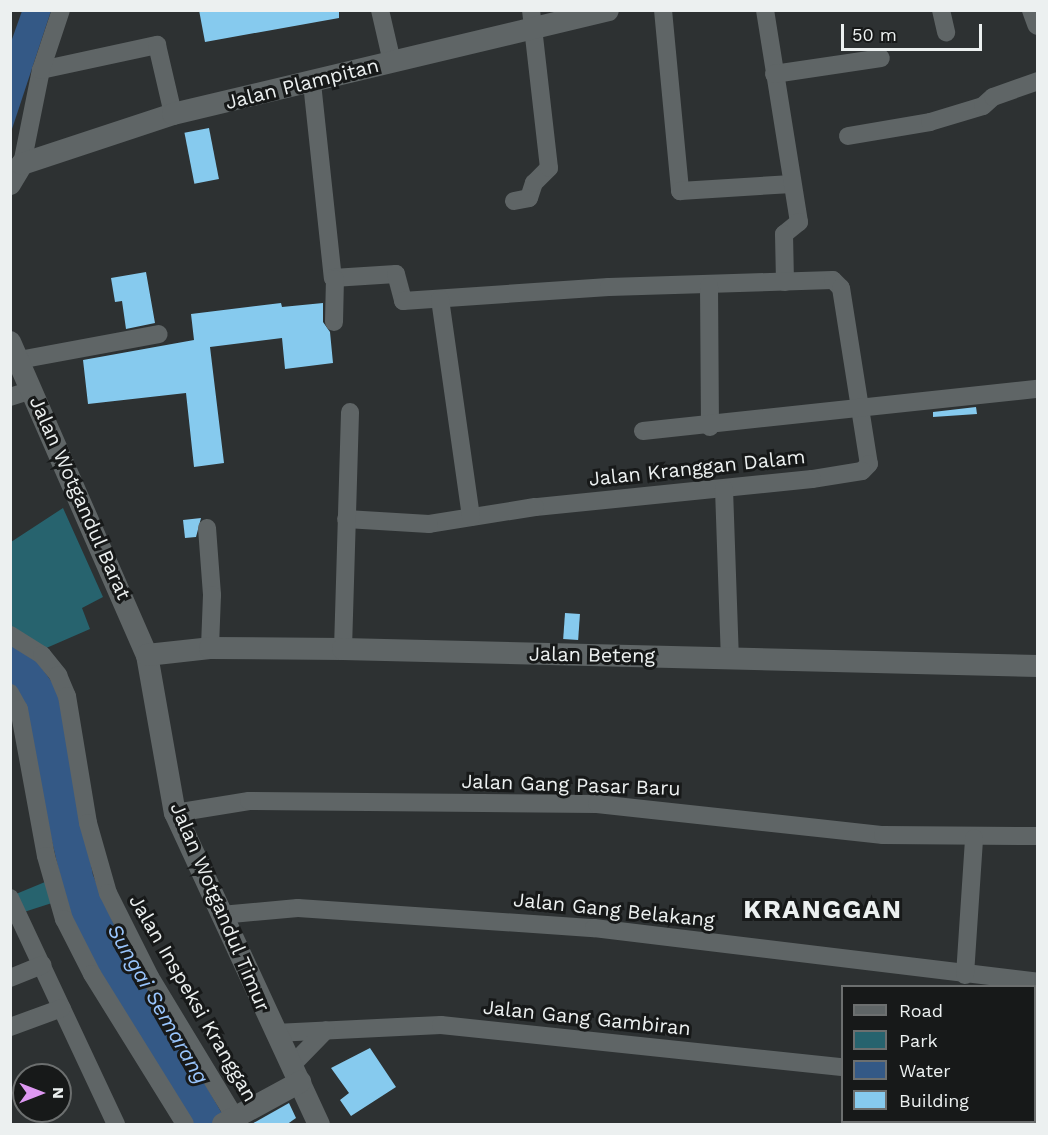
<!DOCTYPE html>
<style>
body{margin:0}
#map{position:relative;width:1048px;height:1135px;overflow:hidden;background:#2d3132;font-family:"Work Sans",sans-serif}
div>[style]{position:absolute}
.green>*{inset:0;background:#27636e}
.water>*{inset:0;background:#345986}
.building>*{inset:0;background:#86caee;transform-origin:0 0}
.minor>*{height:18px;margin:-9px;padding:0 9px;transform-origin:9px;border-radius:9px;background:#5f6566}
.tertiary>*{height:22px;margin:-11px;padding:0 11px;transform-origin:11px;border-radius:11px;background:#5f6566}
span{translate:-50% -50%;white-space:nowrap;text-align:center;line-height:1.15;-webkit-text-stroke:6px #171919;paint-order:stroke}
.street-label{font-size:20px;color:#ecf0f0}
.water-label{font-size:21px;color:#99c5fd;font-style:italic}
.district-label{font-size:26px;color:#ecf0f0;font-weight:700;letter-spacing:1.5px}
.frame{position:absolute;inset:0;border:12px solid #ecf0f0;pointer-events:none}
.legend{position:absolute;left:841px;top:985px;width:195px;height:138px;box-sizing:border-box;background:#171919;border:2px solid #6c6f6f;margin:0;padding:8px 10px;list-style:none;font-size:18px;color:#ecf0f0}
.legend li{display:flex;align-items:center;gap:12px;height:30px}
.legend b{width:30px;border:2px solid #6c6f6f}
.north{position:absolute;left:12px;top:1063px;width:60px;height:60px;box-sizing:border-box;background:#171919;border:2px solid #6c6f6f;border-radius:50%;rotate:90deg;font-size:16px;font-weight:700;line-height:24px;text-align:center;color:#ecf0f0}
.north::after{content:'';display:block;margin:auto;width:21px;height:27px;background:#de98f2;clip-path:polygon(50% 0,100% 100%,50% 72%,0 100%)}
.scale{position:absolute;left:841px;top:24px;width:141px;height:27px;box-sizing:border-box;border:3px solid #ecf0f0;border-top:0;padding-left:8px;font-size:18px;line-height:21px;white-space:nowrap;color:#ecf0f0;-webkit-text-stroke:4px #171919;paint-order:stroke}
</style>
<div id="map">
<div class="green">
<div style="clip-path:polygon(63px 508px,103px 597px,82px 608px,90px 629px,44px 649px,11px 630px,11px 542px)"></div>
<div style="clip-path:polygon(45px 882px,52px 903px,24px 912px,16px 894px)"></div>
</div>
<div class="water">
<div style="clip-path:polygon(22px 11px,51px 11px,11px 132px,11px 42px)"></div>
<div style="clip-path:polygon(11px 643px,33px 656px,57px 689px,93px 875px,114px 925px,228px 1124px,191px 1124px,71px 922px,16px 689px,11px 684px)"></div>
</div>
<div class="building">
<div style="clip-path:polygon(199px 10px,339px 10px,339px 18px,205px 42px)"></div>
<div style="left:209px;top:128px;width:52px;height:25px;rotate:79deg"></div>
<div style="clip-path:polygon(146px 272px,155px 323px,126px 329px,122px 301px,115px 302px,111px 278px)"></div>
<div style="clip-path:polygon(281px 303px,282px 307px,323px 303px,323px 322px,330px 332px,333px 363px,285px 369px,282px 338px,210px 347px,224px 463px,194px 467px,186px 393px,88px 404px,83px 360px,194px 340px,191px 314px)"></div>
<div style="clip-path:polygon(976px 407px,977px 414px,933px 417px,933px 412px)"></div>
<div style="clip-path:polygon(201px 518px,196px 537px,185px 538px,183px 520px)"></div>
<div style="left:565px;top:613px;width:15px;height:26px;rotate:4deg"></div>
<div style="clip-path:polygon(370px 1048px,396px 1087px,351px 1116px,340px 1100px,349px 1093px,331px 1068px)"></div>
<div style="clip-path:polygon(289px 1103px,296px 1118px,286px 1125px,250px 1125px)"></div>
</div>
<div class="minor">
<div style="left:380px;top:10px;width:53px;rotate:77deg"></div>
<div style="left:663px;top:10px;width:182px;rotate:84.6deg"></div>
<div style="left:680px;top:191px;width:112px;rotate:-3.6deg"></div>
<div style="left:765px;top:10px;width:215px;rotate:80.9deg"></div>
<div style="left:799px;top:222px;width:19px;rotate:141deg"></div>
<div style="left:784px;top:234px;width:48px;rotate:88.8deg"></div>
<div style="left:941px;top:10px;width:23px;rotate:77deg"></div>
<div style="left:41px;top:70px;width:119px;rotate:-12.2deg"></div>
<div style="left:157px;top:45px;width:71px;rotate:76.9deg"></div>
<div style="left:774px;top:74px;width:108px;rotate:-8.5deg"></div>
<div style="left:312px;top:83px;width:196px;rotate:83.9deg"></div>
<div style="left:333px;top:278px;width:63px;rotate:-3.6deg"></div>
<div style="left:396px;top:274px;width:28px;rotate:75deg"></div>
<div style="left:403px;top:301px;width:206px;rotate:-3.9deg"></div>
<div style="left:609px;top:287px;width:224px;rotate:-1.8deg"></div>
<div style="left:833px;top:280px;width:11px;rotate:45deg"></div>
<div style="left:841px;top:288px;width:178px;rotate:81deg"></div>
<div style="left:869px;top:464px;width:10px;rotate:135deg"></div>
<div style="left:862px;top:471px;width:51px;rotate:170.9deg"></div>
<div style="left:812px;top:479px;width:278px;rotate:174.2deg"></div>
<div style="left:535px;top:507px;width:107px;rotate:170.9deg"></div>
<div style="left:429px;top:524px;width:83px;rotate:-176.6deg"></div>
<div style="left:848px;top:136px;width:83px;rotate:-9.7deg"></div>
<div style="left:930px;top:122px;width:55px;rotate:-16.8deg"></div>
<div style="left:983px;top:106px;width:13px;rotate:-42deg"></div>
<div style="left:993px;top:97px;width:48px;rotate:-19.6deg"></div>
<div style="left:22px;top:164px;width:96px;rotate:-78.6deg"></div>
<div style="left:41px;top:70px;width:63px;rotate:-71.6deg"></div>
<div style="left:514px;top:201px;width:15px;rotate:-11deg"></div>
<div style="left:529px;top:198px;width:16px;rotate:-72deg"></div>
<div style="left:534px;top:183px;width:21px;rotate:-45deg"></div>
<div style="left:549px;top:168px;width:159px;rotate:-96.5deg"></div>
<div style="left:709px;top:286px;width:141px;rotate:89.6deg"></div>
<div style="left:440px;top:299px;width:220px;rotate:81.9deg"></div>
<div style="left:334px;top:322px;width:43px;rotate:-88.7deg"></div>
<div style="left:19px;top:360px;width:142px;rotate:-10.5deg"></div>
<div style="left:10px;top:397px;width:23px;rotate:-18deg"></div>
<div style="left:643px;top:431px;width:397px;rotate:-6.1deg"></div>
<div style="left:724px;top:489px;width:169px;rotate:88deg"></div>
<div style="left:207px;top:528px;width:67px;rotate:85.7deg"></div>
<div style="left:212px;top:595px;width:53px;rotate:92.2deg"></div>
<div style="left:10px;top:635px;width:38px;rotate:32deg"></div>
<div style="left:42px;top:655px;width:26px;rotate:51deg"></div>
<div style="left:58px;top:675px;width:23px;rotate:67deg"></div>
<div style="left:67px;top:696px;width:129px;rotate:80.6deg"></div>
<div style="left:88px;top:823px;width:73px;rotate:74.1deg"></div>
<div style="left:108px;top:893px;width:94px;rotate:63.4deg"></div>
<div style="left:150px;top:977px;width:172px;rotate:58.8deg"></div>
<div style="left:343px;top:649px;width:237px;rotate:-88.3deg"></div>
<div style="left:10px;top:693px;width:18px;rotate:61deg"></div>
<div style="left:19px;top:709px;width:149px;rotate:79.6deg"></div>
<div style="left:46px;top:856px;width:66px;rotate:74.1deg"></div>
<div style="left:64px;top:919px;width:62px;rotate:63deg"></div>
<div style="left:92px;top:974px;width:176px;rotate:58.2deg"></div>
<div style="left:175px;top:813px;width:75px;rotate:-9.2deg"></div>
<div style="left:249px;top:801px;width:348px;rotate:0.5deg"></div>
<div style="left:597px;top:804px;width:288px;rotate:6.2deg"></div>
<div style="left:883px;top:835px;width:155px;rotate:0.4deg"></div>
<div style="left:10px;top:898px;width:250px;rotate:64.9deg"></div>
<div style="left:221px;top:915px;width:77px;rotate:-5.2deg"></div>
<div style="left:298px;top:908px;width:297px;rotate:3.9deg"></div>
<div style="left:594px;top:928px;width:447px;rotate:6.9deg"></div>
<div style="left:965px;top:975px;width:137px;rotate:-86.2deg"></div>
<div style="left:10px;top:978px;width:35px;rotate:-22deg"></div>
<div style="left:10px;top:1027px;width:55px;rotate:-20.1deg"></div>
<div style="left:275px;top:1033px;width:166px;rotate:-2.8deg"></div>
<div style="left:441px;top:1025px;width:403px;rotate:6deg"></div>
<div style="left:291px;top:1066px;width:50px;rotate:-45.8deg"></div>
<div style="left:1034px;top:1082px;width:4px"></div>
</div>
<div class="tertiary">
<div style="left:1033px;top:10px;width:15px;rotate:70deg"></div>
<div style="left:10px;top:184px;width:23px;rotate:-59deg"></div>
<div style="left:22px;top:164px;width:159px;rotate:-18.3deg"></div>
<div style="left:173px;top:114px;width:447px;rotate:-13.4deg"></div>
<div style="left:10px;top:342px;width:342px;rotate:66.4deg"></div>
<div style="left:147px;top:655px;width:160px;rotate:80deg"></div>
<div style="left:175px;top:813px;width:343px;rotate:65.2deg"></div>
<div style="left:147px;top:655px;width:63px;rotate:-6.3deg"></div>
<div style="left:210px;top:648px;width:133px;rotate:0.4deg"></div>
<div style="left:343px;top:649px;width:695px;rotate:1.4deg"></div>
<div style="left:223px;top:1124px;width:88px;rotate:-28.6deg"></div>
</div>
<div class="street-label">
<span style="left:302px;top:84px;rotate:-14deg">Jalan Plampitan</span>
<span style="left:697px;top:468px;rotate:-6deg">Jalan Kranggan Dalam</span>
<span style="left:80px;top:498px;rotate:66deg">Jalan Wotgandul Barat</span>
<span style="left:592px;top:655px;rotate:1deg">Jalan Beteng</span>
<span style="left:571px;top:785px;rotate:2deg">Jalan Gang Pasar Baru</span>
<span style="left:220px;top:907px;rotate:67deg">Jalan Wotgandul Timur</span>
<span style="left:614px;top:910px;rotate:6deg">Jalan Gang Belakang</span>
<span style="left:193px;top:998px;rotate:60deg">Jalan Inspeksi Kranggan</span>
<span style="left:587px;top:1018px;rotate:6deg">Jalan Gang Gambiran</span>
</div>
<div class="water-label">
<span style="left:158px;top:1004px;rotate:60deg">Sungai Semarang</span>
</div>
<div class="district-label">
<span style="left:823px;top:910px">KRANGGAN</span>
</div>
<div class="frame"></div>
<ul class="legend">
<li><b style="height:8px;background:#5f6566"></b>Road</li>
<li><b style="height:16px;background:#27636e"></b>Park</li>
<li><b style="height:16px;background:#345986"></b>Water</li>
<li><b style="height:16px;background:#86caee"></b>Building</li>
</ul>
<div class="north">N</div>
<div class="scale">50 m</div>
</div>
